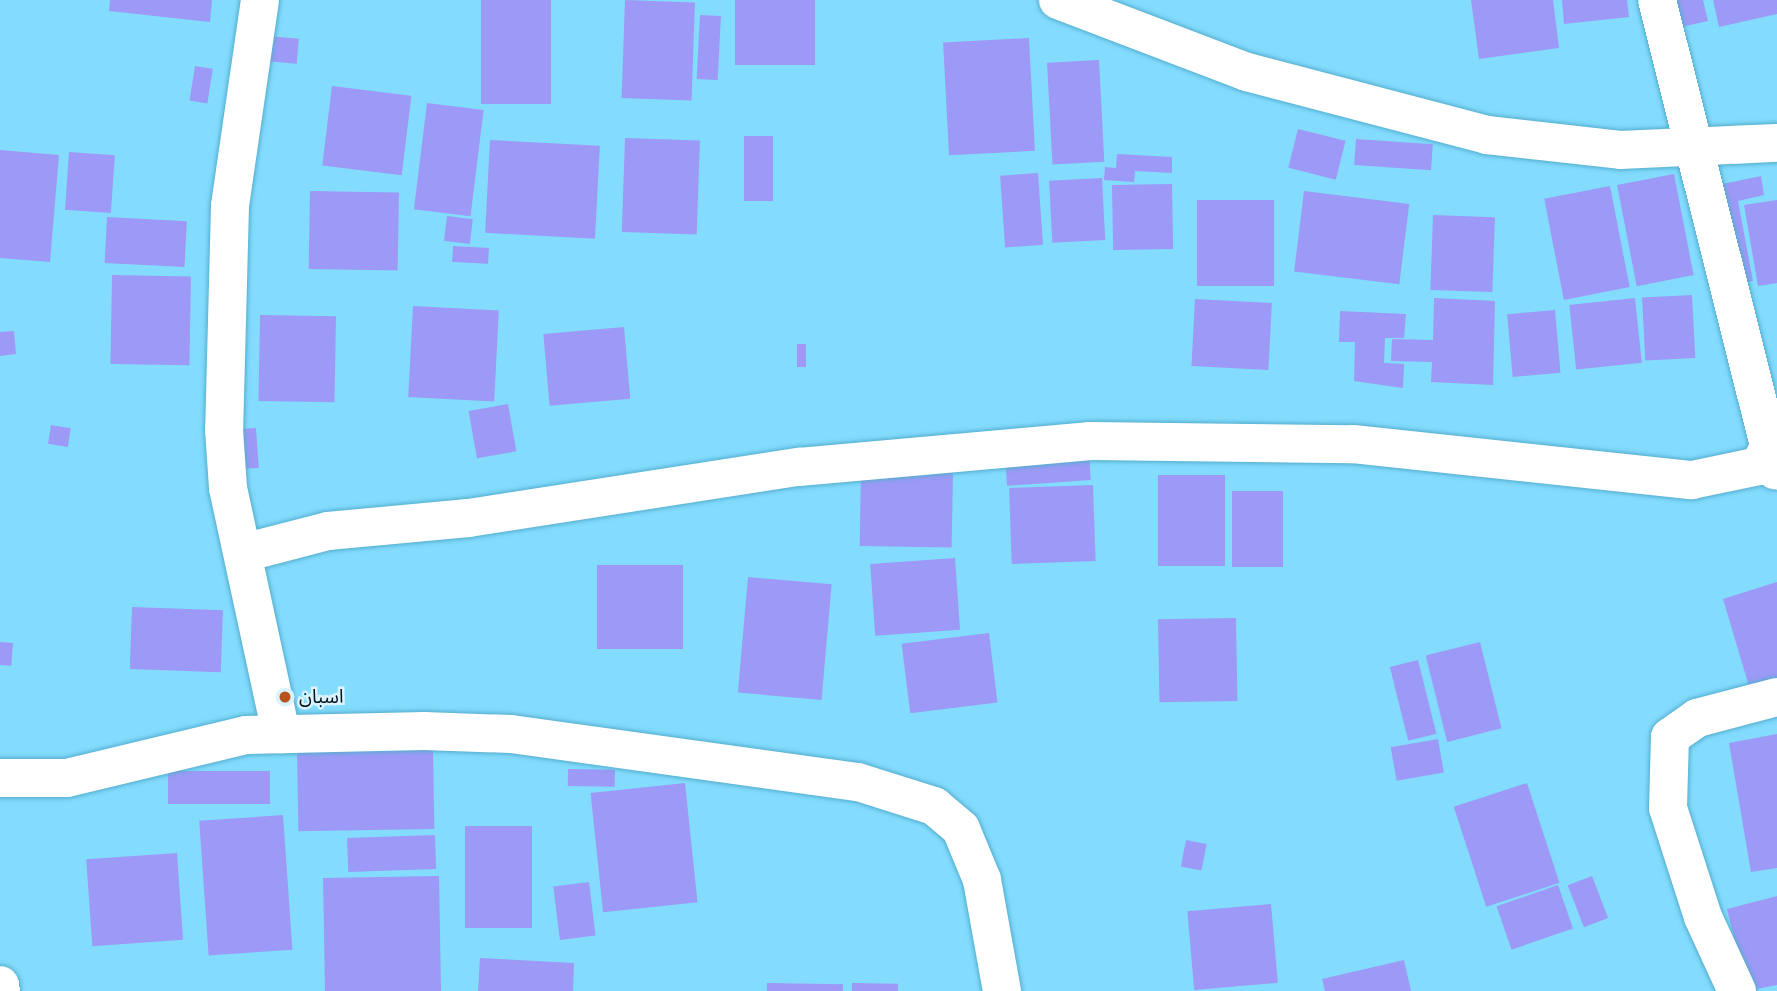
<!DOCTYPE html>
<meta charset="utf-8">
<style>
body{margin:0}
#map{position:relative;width:1777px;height:991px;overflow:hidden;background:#83dcfd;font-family:"Asap Condensed","Noto Sans Arabic",sans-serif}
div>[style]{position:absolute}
.building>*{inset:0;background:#9d99f7;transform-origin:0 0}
.roads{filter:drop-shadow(0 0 2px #54adce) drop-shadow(0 0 2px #54adce)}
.minor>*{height:38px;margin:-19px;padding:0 19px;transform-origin:19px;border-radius:19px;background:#fff}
.dots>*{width:19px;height:19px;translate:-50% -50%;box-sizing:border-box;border:4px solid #dbf3fd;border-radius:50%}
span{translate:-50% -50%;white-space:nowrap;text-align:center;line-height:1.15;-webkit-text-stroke:5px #dbf3fd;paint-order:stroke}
.poi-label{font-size:19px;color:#00131c}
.left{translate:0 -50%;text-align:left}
</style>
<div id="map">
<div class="building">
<div style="clip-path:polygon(110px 0,212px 0,210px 22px,109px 11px)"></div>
<div style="left:481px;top:0;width:70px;height:104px"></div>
<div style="left:625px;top:0;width:70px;height:98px;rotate:2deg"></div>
<div style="left:735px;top:0;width:80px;height:65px"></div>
<div style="clip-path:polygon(1471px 0,1553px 0,1559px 48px,1479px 59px)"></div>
<div style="clip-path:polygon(1562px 0,1627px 0,1629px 17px,1564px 24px)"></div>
<div style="clip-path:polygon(1674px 0,1703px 0,1708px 21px,1681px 27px)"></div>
<div style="clip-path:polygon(1713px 0,1777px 0,1777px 14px,1719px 27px)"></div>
<div style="left:700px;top:15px;width:21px;height:64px;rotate:3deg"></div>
<div style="left:267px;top:36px;width:32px;height:25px;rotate:5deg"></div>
<div style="left:1029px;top:38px;width:113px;height:86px;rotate:87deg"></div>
<div style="left:1099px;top:60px;width:102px;height:52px;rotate:87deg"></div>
<div style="left:195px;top:66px;width:18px;height:35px;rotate:9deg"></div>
<div style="left:332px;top:86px;width:80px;height:80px;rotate:7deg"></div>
<div style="left:427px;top:103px;width:57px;height:107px;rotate:7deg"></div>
<div style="left:1298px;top:129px;width:49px;height:40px;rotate:14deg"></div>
<div style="left:744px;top:136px;width:29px;height:65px"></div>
<div style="left:625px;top:138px;width:75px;height:94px;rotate:2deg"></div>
<div style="left:1356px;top:139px;width:77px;height:26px;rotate:4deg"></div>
<div style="left:490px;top:140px;width:110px;height:93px;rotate:3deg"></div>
<div style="clip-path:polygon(0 150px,59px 155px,50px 262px,0 258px)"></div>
<div style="left:69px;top:152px;width:46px;height:58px;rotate:4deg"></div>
<div style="clip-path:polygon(1117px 154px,1172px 157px,1172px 173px,1135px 171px,1134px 182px,1104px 180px,1105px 167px,1116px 168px)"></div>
<div style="left:1038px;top:173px;width:72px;height:38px;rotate:86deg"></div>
<div style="left:1674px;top:174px;width:103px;height:58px;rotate:79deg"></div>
<div style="clip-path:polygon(1761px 176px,1764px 195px,1738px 201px,1753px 281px,1733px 285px,1713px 186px)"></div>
<div style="left:1102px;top:178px;width:62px;height:53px;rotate:87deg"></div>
<div style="left:1172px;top:184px;width:65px;height:60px;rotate:89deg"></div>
<div style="left:1610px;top:186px;width:103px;height:67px;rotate:79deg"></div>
<div style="left:310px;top:191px;width:89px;height:78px;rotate:1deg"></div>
<div style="left:1304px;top:191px;width:106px;height:81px;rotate:7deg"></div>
<div style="left:1197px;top:200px;width:77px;height:86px"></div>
<div style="clip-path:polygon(1777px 200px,1777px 283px,1758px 286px,1744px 205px)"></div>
<div style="left:1433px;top:215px;width:62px;height:75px;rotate:2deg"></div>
<div style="left:447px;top:216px;width:26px;height:25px;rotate:7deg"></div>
<div style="left:107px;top:217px;width:80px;height:46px;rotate:3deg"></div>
<div style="left:453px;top:246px;width:36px;height:16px;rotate:3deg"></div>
<div style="left:112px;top:275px;width:79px;height:89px;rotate:1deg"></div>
<div style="left:1692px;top:295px;width:63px;height:50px;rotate:87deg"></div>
<div style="clip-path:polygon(1434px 298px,1495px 301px,1493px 385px,1431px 382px,1432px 362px,1391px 361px,1392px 339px,1433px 340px)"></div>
<div style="left:1635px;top:298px;width:65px;height:66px;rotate:84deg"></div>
<div style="left:1195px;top:299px;width:77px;height:67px;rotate:3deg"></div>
<div style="left:413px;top:306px;width:86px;height:91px;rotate:3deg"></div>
<div style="left:1555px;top:310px;width:63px;height:48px;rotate:85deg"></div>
<div style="clip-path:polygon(1340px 311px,1406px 314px,1404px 338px,1385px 338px,1384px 363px,1404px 364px,1403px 388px,1354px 381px,1355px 342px,1339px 342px)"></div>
<div style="left:260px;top:315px;width:76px;height:86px;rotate:1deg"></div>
<div style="left:624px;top:327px;width:72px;height:81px;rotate:85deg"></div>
<div style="clip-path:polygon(14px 331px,16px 354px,0 356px,0 332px)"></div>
<div style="left:797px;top:344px;width:9px;height:23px"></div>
<div style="left:508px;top:404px;width:48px;height:40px;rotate:80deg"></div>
<div style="left:51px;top:425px;width:20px;height:19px;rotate:9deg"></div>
<div style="left:256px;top:428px;width:40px;height:22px;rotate:86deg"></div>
<div style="left:1089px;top:454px;width:26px;height:84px;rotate:86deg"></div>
<div style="left:861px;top:470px;width:92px;height:76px;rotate:1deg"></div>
<div style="left:1158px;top:475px;width:67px;height:91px"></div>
<div style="left:1093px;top:485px;width:76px;height:84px;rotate:88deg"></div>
<div style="left:1232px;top:491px;width:51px;height:76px"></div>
<div style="left:955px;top:558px;width:72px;height:85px;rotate:86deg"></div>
<div style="left:597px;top:565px;width:86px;height:84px"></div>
<div style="left:748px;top:577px;width:84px;height:116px;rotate:5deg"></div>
<div style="clip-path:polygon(1777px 582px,1777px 685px,1751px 693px,1723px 599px)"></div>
<div style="left:132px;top:607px;width:91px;height:62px;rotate:2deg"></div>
<div style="left:1236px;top:618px;width:83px;height:78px;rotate:89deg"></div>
<div style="left:989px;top:633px;width:70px;height:88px;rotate:83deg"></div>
<div style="left:0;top:642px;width:13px;height:23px;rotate:4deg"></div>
<div style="left:1480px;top:642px;width:89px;height:56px;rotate:76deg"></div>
<div style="left:1418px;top:660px;width:76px;height:29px;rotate:76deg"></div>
<div style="clip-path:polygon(1777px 734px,1777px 868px,1751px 872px,1729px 743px)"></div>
<div style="left:1438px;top:739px;width:34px;height:48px;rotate:80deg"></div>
<div style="left:433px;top:750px;width:79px;height:136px;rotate:89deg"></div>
<div style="left:568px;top:769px;width:47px;height:17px;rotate:1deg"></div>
<div style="left:270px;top:771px;width:33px;height:102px;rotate:90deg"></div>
<div style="left:685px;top:783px;width:120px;height:95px;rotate:84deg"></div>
<div style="left:1527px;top:783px;width:105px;height:77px;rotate:72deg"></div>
<div style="left:283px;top:815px;width:135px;height:84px;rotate:86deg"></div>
<div style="left:465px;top:826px;width:67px;height:102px"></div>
<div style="left:435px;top:835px;width:34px;height:88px;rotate:88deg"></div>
<div style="left:1186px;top:840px;width:21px;height:27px;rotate:11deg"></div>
<div style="left:177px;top:853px;width:87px;height:91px;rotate:86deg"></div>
<div style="left:439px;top:876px;width:115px;height:116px;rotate:89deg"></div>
<div style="left:1592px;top:876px;width:45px;height:26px;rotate:69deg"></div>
<div style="left:589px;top:882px;width:54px;height:36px;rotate:83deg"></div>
<div style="left:1558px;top:885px;width:46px;height:65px;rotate:71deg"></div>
<div style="clip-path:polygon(1777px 896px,1777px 985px,1747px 991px,1727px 909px)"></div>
<div style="left:1271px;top:904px;width:79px;height:84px;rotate:85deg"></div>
<div style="clip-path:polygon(480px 958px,574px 963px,573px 991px,478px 991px)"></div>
<div style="clip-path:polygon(1404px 960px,1411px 991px,1325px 991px,1322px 979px)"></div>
<div style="left:767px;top:983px;width:76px;height:8px;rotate:1deg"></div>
<div style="left:852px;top:983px;width:46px;height:8px;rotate:1deg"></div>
</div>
<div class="roads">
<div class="minor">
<div style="left:260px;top:0;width:208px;rotate:98.3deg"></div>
<div style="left:230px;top:206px;width:223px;rotate:91.5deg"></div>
<div style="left:224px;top:429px;width:59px;rotate:86.1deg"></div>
<div style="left:228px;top:488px;width:252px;rotate:77.8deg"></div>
<div style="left:1058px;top:0;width:202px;rotate:20.9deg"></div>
<div style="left:1247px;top:72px;width:248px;rotate:14.7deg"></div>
<div style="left:1487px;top:135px;width:134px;rotate:6.4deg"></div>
<div style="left:1620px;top:150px;width:157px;rotate:-2.6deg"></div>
<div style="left:1657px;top:0;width:485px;rotate:75.9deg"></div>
<div style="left:247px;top:552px;width:84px;rotate:-14.5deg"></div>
<div style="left:328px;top:531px;width:141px;rotate:-5.3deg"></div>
<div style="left:468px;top:518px;width:335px;rotate:-8.8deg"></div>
<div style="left:799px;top:467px;width:293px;rotate:-5.1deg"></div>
<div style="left:1091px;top:441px;width:262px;rotate:0.7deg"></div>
<div style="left:1353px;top:444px;width:341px;rotate:6.1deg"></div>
<div style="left:1692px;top:480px;width:68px;rotate:-11.8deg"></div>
<div style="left:1759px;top:466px;width:21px;rotate:-62deg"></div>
<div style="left:0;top:778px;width:67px"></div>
<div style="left:67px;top:778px;width:184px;rotate:-13.5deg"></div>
<div style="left:246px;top:735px;width:178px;rotate:-1.3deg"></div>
<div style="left:424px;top:731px;width:87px;rotate:2deg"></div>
<div style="left:511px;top:734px;width:350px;rotate:7.9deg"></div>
<div style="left:858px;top:782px;width:80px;rotate:17.5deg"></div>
<div style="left:934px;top:806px;width:35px;rotate:40deg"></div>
<div style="left:961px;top:829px;width:55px;rotate:67.6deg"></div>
<div style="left:982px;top:880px;width:113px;rotate:79.8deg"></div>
<div style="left:0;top:985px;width:6px;rotate:81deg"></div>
<div style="left:1737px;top:991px;width:81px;rotate:-114.7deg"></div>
<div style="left:1703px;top:917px;width:114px;rotate:-107.8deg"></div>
<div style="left:1668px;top:808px;width:71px;rotate:-88.4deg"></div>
<div style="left:1670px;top:737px;width:33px;rotate:-35deg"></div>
<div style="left:1697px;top:718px;width:83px;rotate:-14.7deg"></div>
</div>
</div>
<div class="dots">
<div style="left:285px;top:697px;background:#b7531f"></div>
</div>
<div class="poi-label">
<span class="left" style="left:299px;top:697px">اسبان</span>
</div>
</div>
